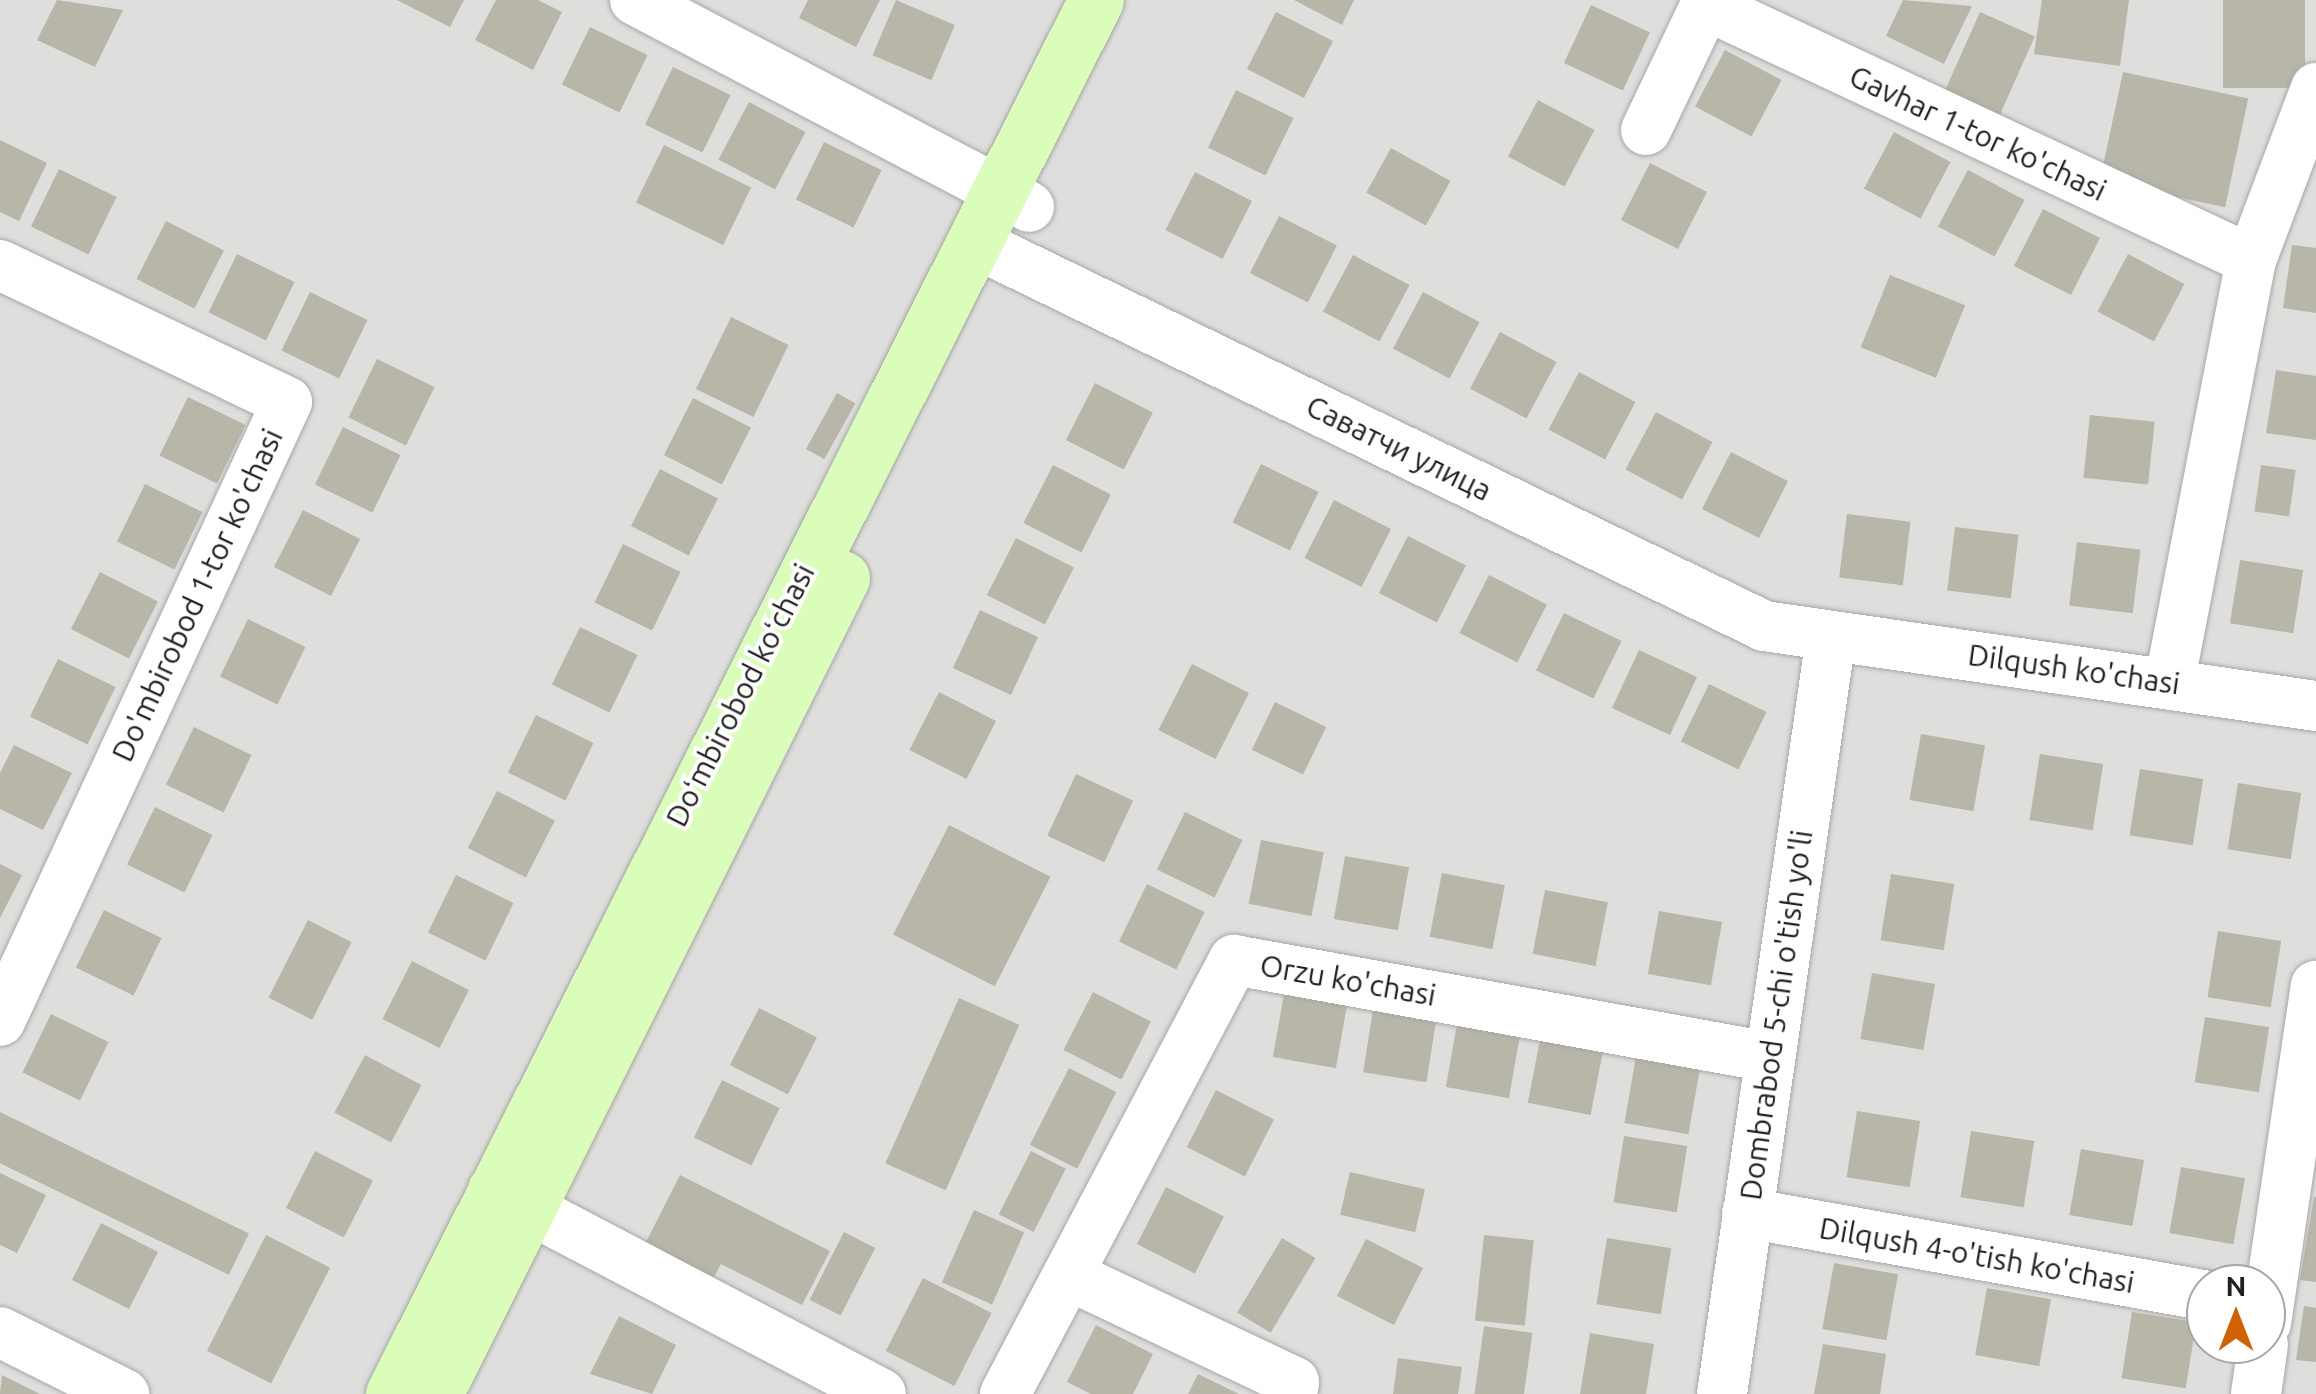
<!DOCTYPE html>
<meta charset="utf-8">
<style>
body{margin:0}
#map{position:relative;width:2316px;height:1394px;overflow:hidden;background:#f0f1e6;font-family:Ubuntu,sans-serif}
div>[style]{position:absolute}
.residential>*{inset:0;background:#dededd}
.building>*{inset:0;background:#b7b6a8;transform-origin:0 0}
.roads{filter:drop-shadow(0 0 2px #a7a7a7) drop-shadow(0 0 2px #a7a7a7)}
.minor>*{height:50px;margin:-25px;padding:0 25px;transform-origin:25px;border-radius:25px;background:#fff}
.secondary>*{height:55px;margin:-27.5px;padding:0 27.5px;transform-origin:27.5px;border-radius:27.5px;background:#dafdb9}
span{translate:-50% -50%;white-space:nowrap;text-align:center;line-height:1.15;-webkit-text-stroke:8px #fff;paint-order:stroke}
.street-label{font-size:30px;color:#202020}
.north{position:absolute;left:2186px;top:1264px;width:100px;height:100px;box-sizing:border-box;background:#fff;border:2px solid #a6a6a6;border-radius:50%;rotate:0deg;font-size:28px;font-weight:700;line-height:40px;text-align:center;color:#202020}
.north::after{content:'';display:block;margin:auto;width:35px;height:45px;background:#d16000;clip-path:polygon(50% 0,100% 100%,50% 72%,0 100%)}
</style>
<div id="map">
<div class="residential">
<div style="clip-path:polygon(evenodd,0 0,2316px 0,2316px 1394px,0 1394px,0 0,2206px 1284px,2266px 1284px,2266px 1344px,2206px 1344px,2206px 1284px)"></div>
</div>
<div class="building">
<div style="clip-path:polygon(57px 0,123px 10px,95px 67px,37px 40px)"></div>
<div style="clip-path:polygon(397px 0,464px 0,450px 27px)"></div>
<div style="clip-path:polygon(496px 0,538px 0,562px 12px,533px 70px,475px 40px)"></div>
<div style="clip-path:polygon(808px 0,880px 0,856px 47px,799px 18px)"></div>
<div style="left:896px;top:0;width:64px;height:60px;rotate:23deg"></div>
<div style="clip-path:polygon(1294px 0,1354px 0,1342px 25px)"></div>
<div style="clip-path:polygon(1903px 0,1972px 6px,1944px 64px,1886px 36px)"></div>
<div style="clip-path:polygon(2042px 0,2129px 0,2120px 66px,2034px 54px)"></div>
<div style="left:2223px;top:0;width:82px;height:88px"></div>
<div style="left:1591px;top:5px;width:65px;height:64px;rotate:25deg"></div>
<div style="left:1276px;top:12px;width:64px;height:64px;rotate:27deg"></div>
<div style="left:1980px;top:12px;width:60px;height:95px;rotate:24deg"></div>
<div style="left:590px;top:27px;width:64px;height:64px;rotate:26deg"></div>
<div style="left:1725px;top:50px;width:64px;height:64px;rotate:28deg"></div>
<div style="left:673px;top:67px;width:64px;height:64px;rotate:26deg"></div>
<div style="left:2123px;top:72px;width:128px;height:111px;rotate:12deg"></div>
<div style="left:1236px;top:90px;width:64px;height:64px;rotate:26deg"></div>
<div style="left:1538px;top:100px;width:64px;height:64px;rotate:28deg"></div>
<div style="left:749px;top:102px;width:64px;height:65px;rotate:28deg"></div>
<div style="left:1894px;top:132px;width:64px;height:64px;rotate:28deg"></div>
<div style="clip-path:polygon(0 140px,47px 163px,19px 221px,0 212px)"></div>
<div style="left:824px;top:142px;width:64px;height:64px;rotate:26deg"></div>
<div style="left:664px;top:145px;width:97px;height:64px;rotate:26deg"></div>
<div style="left:1391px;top:148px;width:68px;height:51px;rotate:29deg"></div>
<div style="left:1650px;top:163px;width:64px;height:64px;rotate:27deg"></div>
<div style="left:59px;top:169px;width:64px;height:64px;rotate:26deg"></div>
<div style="left:1968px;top:170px;width:64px;height:64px;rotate:28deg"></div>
<div style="left:1195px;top:172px;width:64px;height:65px;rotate:27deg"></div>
<div style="left:2043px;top:209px;width:64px;height:64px;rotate:27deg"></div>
<div style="left:1279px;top:216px;width:65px;height:64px;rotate:27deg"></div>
<div style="left:166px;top:221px;width:65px;height:65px;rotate:27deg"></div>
<div style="clip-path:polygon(2292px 245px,2316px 248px,2316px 313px,2283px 308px)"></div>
<div style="left:237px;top:254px;width:64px;height:65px;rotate:26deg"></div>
<div style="left:2128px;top:254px;width:64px;height:65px;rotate:28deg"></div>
<div style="left:1353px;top:255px;width:64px;height:64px;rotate:28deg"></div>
<div style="left:1890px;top:275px;width:81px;height:78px;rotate:22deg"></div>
<div style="left:310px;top:292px;width:64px;height:65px;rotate:26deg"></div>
<div style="left:1423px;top:292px;width:64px;height:64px;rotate:28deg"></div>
<div style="left:731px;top:317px;width:64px;height:80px;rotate:26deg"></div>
<div style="left:1500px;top:332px;width:64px;height:64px;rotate:28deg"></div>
<div style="left:377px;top:359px;width:64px;height:65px;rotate:26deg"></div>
<div style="clip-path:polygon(2276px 370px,2316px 376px,2316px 440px,2266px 433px)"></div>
<div style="left:1579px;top:372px;width:64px;height:65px;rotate:28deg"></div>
<div style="left:1095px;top:383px;width:65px;height:64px;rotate:27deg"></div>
<div style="left:837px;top:393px;width:21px;height:64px;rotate:29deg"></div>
<div style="left:188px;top:397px;width:64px;height:65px;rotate:26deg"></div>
<div style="left:693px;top:398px;width:65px;height:64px;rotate:27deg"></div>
<div style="left:1656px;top:412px;width:64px;height:65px;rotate:28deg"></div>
<div style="left:2090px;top:415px;width:65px;height:63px;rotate:6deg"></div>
<div style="left:343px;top:427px;width:64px;height:64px;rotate:26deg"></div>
<div style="left:1731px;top:452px;width:64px;height:64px;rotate:27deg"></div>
<div style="left:1261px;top:464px;width:64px;height:65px;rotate:26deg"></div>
<div style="left:1053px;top:465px;width:65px;height:65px;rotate:27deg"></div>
<div style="left:2261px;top:465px;width:35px;height:47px;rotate:8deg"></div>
<div style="left:660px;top:469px;width:65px;height:64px;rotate:27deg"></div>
<div style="left:145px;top:484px;width:64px;height:64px;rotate:26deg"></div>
<div style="left:1334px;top:500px;width:64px;height:65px;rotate:27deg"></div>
<div style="left:303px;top:510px;width:64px;height:64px;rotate:27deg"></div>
<div style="left:1847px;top:514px;width:64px;height:64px;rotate:7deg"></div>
<div style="left:1955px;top:527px;width:64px;height:64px;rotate:7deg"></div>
<div style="left:1408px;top:536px;width:65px;height:64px;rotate:27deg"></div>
<div style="left:1016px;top:538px;width:65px;height:64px;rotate:27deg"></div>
<div style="left:2077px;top:542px;width:64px;height:64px;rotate:7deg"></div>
<div style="left:623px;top:544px;width:64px;height:65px;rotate:26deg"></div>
<div style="left:2240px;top:560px;width:64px;height:64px;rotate:9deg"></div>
<div style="left:100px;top:572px;width:65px;height:64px;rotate:27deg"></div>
<div style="left:1489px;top:575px;width:65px;height:65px;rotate:27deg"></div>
<div style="left:980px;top:610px;width:64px;height:64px;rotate:25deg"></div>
<div style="left:1564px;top:613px;width:64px;height:64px;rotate:26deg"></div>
<div style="left:248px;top:619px;width:64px;height:64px;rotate:26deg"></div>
<div style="left:580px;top:627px;width:64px;height:64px;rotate:26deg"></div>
<div style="left:1639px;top:650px;width:64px;height:64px;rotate:25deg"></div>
<div style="left:58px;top:659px;width:64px;height:64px;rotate:26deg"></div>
<div style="left:1192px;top:664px;width:64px;height:74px;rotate:27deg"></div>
<div style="left:1709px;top:684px;width:64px;height:64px;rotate:26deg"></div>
<div style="left:939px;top:692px;width:64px;height:65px;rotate:27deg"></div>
<div style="left:1275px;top:702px;width:57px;height:53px;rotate:26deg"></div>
<div style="left:536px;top:715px;width:64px;height:64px;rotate:26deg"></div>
<div style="left:194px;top:727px;width:64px;height:64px;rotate:26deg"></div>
<div style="left:1921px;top:734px;width:65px;height:67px;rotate:10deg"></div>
<div style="clip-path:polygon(14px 745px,72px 773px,43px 830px,0 809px,0 773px)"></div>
<div style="left:2040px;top:754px;width:64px;height:67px;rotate:9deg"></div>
<div style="left:2140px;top:769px;width:64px;height:67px;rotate:9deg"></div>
<div style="left:1076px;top:774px;width:63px;height:68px;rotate:25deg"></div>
<div style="left:2238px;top:783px;width:64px;height:67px;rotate:9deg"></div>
<div style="left:497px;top:791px;width:65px;height:64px;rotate:27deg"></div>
<div style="left:155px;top:807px;width:64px;height:64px;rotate:26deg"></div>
<div style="left:1185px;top:812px;width:64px;height:64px;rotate:26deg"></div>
<div style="left:949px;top:825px;width:114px;height:123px;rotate:27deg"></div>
<div style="left:1261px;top:840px;width:64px;height:65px;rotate:11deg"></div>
<div style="left:1345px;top:856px;width:65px;height:64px;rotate:10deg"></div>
<div style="clip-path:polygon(0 864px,22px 875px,0 918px)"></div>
<div style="left:1442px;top:873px;width:64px;height:65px;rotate:11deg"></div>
<div style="left:1891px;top:874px;width:64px;height:67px;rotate:9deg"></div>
<div style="left:456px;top:875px;width:64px;height:64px;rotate:26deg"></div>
<div style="left:1147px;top:884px;width:64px;height:64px;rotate:26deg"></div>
<div style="left:1545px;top:890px;width:64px;height:65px;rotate:11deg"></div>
<div style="left:104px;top:910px;width:64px;height:64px;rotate:26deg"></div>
<div style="left:1659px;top:911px;width:64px;height:64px;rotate:10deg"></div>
<div style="left:308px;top:920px;width:49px;height:87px;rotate:27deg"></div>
<div style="left:2218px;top:931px;width:64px;height:67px;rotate:9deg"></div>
<div style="left:412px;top:961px;width:64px;height:65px;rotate:27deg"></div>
<div style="left:1872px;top:973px;width:64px;height:67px;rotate:10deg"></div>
<div style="left:1093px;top:992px;width:65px;height:65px;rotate:27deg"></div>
<div style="left:1284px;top:994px;width:64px;height:64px;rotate:10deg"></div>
<div style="left:959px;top:998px;width:66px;height:181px;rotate:24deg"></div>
<div style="left:759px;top:1008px;width:65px;height:64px;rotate:27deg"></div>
<div style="left:1373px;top:1010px;width:64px;height:63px;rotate:9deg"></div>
<div style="left:51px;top:1014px;width:64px;height:65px;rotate:26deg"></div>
<div style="left:2205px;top:1017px;width:65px;height:66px;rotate:9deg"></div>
<div style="left:1457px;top:1024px;width:64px;height:64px;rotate:10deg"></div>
<div style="left:1540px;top:1040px;width:64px;height:64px;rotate:11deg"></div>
<div style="left:365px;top:1055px;width:64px;height:65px;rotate:28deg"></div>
<div style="left:1636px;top:1057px;width:65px;height:67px;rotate:10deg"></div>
<div style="left:1069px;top:1068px;width:53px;height:86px;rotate:27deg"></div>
<div style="left:722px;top:1080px;width:64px;height:64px;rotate:26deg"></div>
<div style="left:1216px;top:1090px;width:65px;height:64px;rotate:27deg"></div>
<div style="left:1857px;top:1111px;width:64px;height:67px;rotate:9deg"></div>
<div style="left:0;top:1112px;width:277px;height:46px;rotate:26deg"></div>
<div style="left:1971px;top:1131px;width:64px;height:67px;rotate:9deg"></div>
<div style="left:1624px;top:1136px;width:64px;height:67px;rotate:9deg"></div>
<div style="left:2081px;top:1149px;width:64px;height:67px;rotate:10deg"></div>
<div style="left:315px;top:1151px;width:65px;height:64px;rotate:27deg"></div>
<div style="left:1031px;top:1151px;width:39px;height:71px;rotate:27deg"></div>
<div style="left:2181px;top:1167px;width:65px;height:67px;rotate:10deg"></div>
<div style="left:1350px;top:1172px;width:77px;height:44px;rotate:13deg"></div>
<div style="clip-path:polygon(0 1173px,46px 1195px,17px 1253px,0 1245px)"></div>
<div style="clip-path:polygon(680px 1175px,830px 1251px,802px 1305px,721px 1264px,713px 1279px,645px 1244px)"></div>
<div style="left:1166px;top:1187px;width:65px;height:64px;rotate:27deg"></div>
<div style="clip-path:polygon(2314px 1197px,2316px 1197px,2316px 1282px,2300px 1280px)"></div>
<div style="left:974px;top:1210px;width:55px;height:79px;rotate:24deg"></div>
<div style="left:101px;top:1223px;width:64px;height:64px;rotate:27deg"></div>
<div style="left:844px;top:1232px;width:35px;height:76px;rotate:27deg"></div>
<div style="left:266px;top:1235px;width:72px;height:130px;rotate:27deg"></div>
<div style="left:1484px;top:1235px;width:50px;height:86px;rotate:6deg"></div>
<div style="left:1282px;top:1238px;width:39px;height:87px;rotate:31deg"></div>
<div style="left:1607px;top:1238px;width:65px;height:67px;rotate:9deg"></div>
<div style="left:1366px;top:1239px;width:64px;height:64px;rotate:27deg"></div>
<div style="left:1834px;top:1263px;width:65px;height:67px;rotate:10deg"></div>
<div style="left:923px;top:1278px;width:77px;height:82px;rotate:27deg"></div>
<div style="left:1987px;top:1288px;width:65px;height:68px;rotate:10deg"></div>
<div style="clip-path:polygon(2304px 1306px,2316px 1308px,2316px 1362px,2296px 1360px)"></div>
<div style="left:2132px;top:1312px;width:65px;height:67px;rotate:9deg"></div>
<div style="clip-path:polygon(619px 1316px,676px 1345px,652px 1394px,590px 1374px)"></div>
<div style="clip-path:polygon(1096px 1325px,1153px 1354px,1133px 1394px,1091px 1394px,1067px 1382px)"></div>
<div style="left:1484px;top:1326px;width:49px;height:69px;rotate:8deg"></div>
<div style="clip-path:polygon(1590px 1333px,1654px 1344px,1646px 1394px,1580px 1394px)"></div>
<div style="clip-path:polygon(1823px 1344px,1886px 1354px,1880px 1394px,1814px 1394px)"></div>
<div style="clip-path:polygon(1398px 1358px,1462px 1367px,1458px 1394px,1393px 1394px)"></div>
<div style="clip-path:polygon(1198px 1374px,1239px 1394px,1188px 1394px)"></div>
<div style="clip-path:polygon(2px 1375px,40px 1394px,0 1394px)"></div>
</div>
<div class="roads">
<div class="minor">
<div style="left:635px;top:0;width:445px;rotate:27.7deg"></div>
<div style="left:1706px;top:5px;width:602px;rotate:25.07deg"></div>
<div style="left:1646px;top:130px;width:144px;rotate:-64.5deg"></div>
<div style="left:973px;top:242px;width:879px;rotate:25.89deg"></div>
<div style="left:1764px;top:626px;width:558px;rotate:8.25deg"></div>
<div style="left:0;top:265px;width:318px;rotate:25.5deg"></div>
<div style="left:287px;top:402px;width:682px;rotate:114.87deg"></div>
<div style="left:2170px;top:680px;width:428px;rotate:-79.1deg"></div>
<div style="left:2251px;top:260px;width:184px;rotate:-69.3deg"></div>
<div style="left:493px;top:1190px;width:438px;rotate:27.7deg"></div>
<div style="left:1747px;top:1213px;width:466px;rotate:10.2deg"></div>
<div style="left:1068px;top:1275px;width:250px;rotate:25.3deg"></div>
<div style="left:1294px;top:1382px;width:12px;rotate:99deg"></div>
<div style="left:2266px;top:1323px;width:341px;rotate:-81.6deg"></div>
<div style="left:0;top:1332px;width:139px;rotate:26.6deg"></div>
<div style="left:1005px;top:1394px;width:491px;rotate:-62.2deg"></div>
<div style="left:1234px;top:960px;width:544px;rotate:10.28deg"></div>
<div style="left:1722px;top:1394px;width:765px;rotate:-81.81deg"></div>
<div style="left:2256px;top:1394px;width:50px;rotate:-82deg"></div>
</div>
<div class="secondary">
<div style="left:443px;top:1378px;width:894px;rotate:-63.49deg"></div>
<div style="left:393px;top:1394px;width:1561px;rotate:-63.24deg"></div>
</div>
</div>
<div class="street-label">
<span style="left:1978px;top:133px;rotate:25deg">Gavhar 1-tor ko'chasi</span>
<span style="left:1399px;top:448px;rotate:26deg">Саватчи улица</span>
<span style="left:197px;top:595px;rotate:-65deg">Do'mbirobod 1-tor ko'chasi</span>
<span style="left:2074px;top:669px;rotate:8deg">Dilqush ko'chasi</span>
<span style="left:740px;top:695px;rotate:-63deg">Doʻmbirobod koʻchasi</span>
<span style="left:1348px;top:980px;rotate:10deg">Orzu ko'chasi</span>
<span style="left:1776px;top:1015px;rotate:-82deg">Dombrabod 5-chi o'tish yo'li</span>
<span style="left:1977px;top:1255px;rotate:10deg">Dilqush 4-o'tish ko'chasi</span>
</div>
<div class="north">N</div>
</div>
